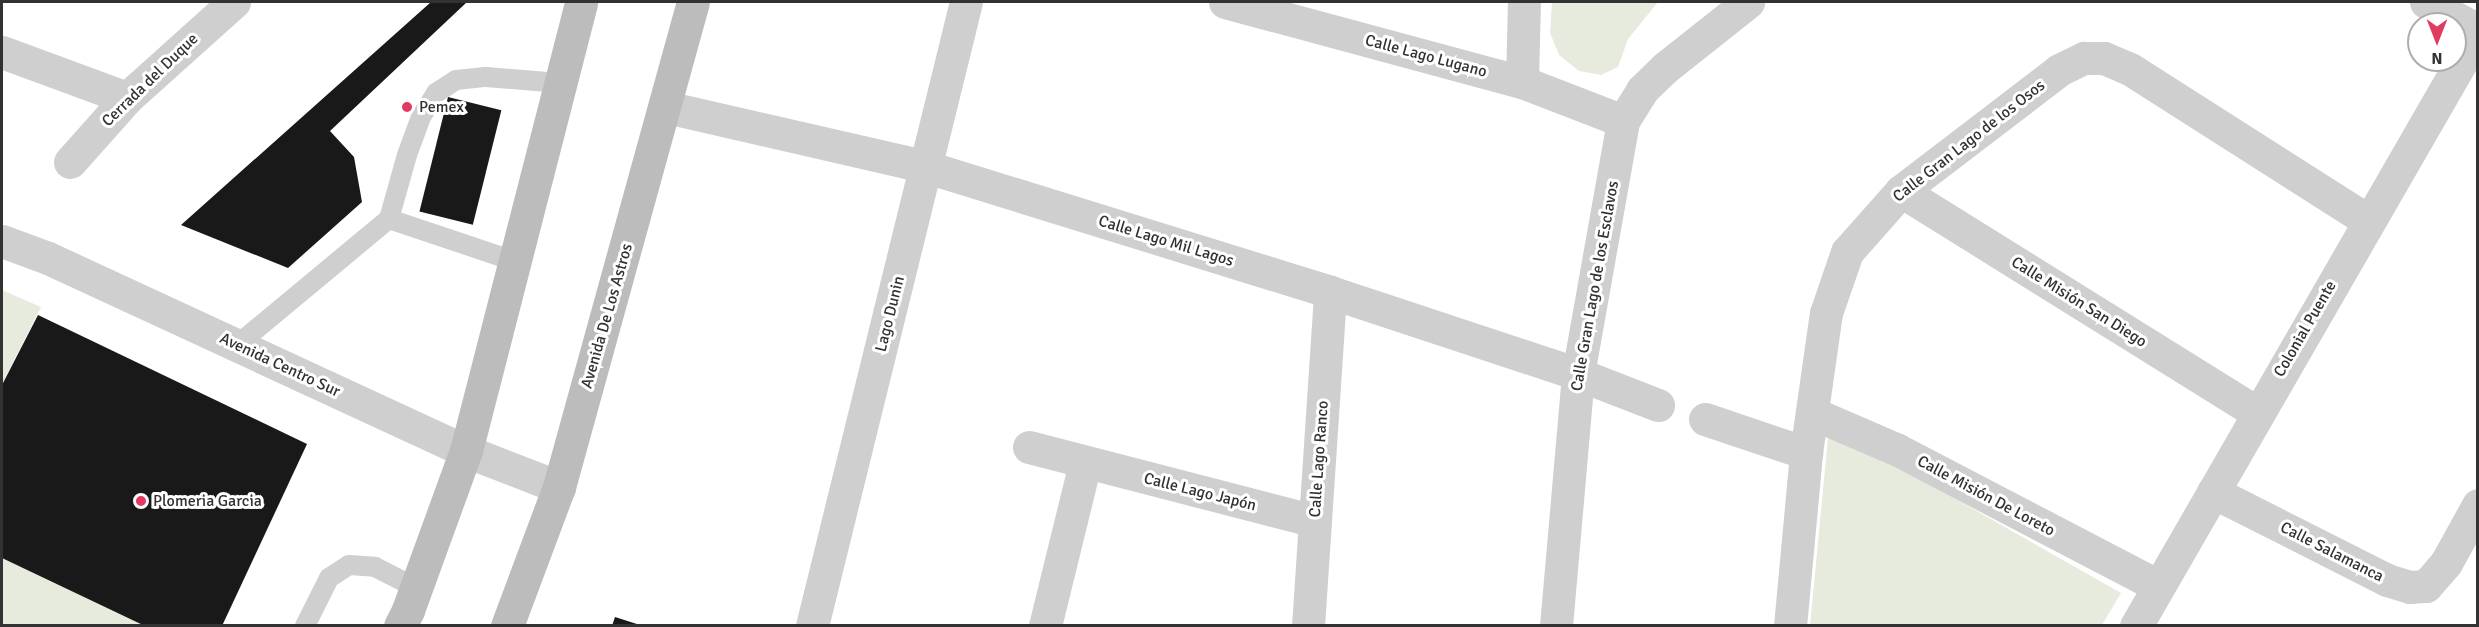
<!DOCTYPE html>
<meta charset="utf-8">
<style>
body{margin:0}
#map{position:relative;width:2479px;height:627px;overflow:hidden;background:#fff;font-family:Signika,sans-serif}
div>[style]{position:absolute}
.green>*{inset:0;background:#e7ebde}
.building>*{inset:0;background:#191919;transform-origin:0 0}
.service>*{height:20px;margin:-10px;padding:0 10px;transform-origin:10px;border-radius:10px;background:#cfcfcf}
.minor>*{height:33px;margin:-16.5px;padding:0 16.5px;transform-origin:16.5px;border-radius:16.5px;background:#cfcfcf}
.secondary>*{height:33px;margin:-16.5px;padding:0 16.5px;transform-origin:16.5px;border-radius:16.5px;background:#bcbcbc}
.dots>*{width:16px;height:16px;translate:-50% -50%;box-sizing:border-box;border:3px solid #fff;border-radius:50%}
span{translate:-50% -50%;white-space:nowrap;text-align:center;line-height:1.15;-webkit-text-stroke:6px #fff;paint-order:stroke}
.street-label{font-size:16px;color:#323232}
.poi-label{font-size:16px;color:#323232}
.left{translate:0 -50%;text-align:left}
.frame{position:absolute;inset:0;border:3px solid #323232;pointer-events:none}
.north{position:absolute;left:2407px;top:12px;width:60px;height:60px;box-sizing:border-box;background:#fff;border:2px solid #adadad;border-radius:50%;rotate:180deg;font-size:16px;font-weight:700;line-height:24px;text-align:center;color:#323232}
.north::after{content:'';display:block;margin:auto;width:21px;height:27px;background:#e33a5f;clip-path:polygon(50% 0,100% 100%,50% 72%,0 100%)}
</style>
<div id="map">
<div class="green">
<div style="clip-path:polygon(1552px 2px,1658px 2px,1628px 39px,1618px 67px,1601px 75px,1579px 71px,1559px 55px,1550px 33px)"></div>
<div style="clip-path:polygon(2px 290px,41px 307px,2px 384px)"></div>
<div style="clip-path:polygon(1829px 427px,2121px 593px,2102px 625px,1810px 626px)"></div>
<div style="clip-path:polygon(2px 558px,150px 625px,2px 625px)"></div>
</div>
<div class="building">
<div style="clip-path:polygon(431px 2px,467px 2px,330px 131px,354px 157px,362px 202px,288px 268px,181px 225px)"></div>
<div style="left:448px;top:97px;width:55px;height:118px;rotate:14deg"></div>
<div style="clip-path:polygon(38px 315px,307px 444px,222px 626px,145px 626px,2px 558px,2px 385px)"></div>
<div style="clip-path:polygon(615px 617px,640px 625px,640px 626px,612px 626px)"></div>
</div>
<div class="service">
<div style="left:514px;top:261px;width:132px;rotate:-161.4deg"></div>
<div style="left:389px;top:219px;width:66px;rotate:-74.3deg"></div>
<div style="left:407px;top:155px;width:40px;rotate:-69.8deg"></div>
<div style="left:421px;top:117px;width:28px;rotate:-58deg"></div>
<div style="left:436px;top:93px;width:24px;rotate:-33deg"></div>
<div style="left:456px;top:80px;width:30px;rotate:-6deg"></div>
<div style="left:486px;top:77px;width:74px;rotate:4.6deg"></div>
<div style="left:237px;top:345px;width:197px;rotate:-39.7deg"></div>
<div style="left:305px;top:626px;width:54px;rotate:-63.4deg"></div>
<div style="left:329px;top:578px;width:24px;rotate:-33deg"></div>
<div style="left:349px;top:565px;width:26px;rotate:4deg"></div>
<div style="left:375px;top:567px;width:46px;rotate:27.1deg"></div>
</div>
<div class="minor">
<div style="left:1225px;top:2px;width:308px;rotate:15.1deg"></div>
<div style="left:1522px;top:82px;width:108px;rotate:21.1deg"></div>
<div style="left:2426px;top:2px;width:59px;rotate:28.3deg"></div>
<div style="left:2px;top:52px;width:133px;rotate:20.2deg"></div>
<div style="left:1522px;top:82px;width:80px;rotate:-88.6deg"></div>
<div style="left:666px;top:107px;width:268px;rotate:12.9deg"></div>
<div style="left:927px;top:167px;width:422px;rotate:17.2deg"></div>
<div style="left:1330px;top:292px;width:261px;rotate:18.3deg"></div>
<div style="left:1578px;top:374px;width:86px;rotate:21.2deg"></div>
<div style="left:70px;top:162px;width:86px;rotate:-48.3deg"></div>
<div style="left:127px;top:98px;width:144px;rotate:-41.9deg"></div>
<div style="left:1901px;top:191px;width:420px;rotate:31.9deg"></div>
<div style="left:2px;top:241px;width:49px;rotate:20.3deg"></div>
<div style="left:48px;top:258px;width:460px;rotate:24.8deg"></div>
<div style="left:466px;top:451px;width:100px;rotate:21.2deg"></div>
<div style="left:1812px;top:413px;width:94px;rotate:23.3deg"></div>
<div style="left:1898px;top:450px;width:293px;rotate:27.6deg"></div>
<div style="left:1705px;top:419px;width:107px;rotate:18.6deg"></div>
<div style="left:1029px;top:447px;width:295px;rotate:14.5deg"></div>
<div style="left:2213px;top:492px;width:195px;rotate:26.8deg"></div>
<div style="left:2387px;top:580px;width:24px;rotate:17deg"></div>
<div style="left:2410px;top:587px;width:16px;rotate:-4deg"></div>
<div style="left:2426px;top:586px;width:30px;rotate:-49deg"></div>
<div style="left:2446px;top:563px;width:66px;rotate:-61.1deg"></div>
<div style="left:812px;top:626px;width:643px;rotate:-76.14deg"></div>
<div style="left:1045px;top:626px;width:168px;rotate:-76.2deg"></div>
<div style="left:1308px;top:626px;width:335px;rotate:-86.2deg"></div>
<div style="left:1556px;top:626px;width:253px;rotate:-85deg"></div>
<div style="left:1578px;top:374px;width:257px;rotate:-79.9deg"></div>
<div style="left:1623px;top:121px;width:36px;rotate:-58deg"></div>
<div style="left:1642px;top:90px;width:33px;rotate:-44deg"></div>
<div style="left:1666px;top:67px;width:105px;rotate:-38.4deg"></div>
<div style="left:1790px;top:626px;width:174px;rotate:-84.7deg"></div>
<div style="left:1806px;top:453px;width:141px;rotate:-81.9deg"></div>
<div style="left:1826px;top:313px;width:65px;rotate:-71deg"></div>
<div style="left:1847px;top:252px;width:81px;rotate:-48.5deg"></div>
<div style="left:1901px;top:191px;width:199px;rotate:-37.4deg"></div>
<div style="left:2059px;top:70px;width:28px;rotate:-26deg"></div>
<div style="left:2084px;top:58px;width:20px"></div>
<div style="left:2104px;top:58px;width:28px;rotate:23deg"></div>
<div style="left:2130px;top:69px;width:281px;rotate:32.5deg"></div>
<div style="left:2136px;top:626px;width:685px;rotate:-60.03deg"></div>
</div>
<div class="secondary">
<div style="left:400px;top:626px;width:18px;rotate:-63deg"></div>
<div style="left:408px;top:610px;width:169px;rotate:-70deg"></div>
<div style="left:466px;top:451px;width:463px;rotate:-75.6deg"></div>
<div style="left:507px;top:626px;width:148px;rotate:-69.5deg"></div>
<div style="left:559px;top:487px;width:503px;rotate:-74.56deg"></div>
</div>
<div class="dots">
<div style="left:407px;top:107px;background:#e33a5f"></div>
<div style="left:141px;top:501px;background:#e33a5f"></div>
</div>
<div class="street-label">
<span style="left:1426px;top:56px;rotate:15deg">Calle Lago Lugano</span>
<span style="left:150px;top:80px;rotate:-44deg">Cerrada del Duque</span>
<span style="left:1969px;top:141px;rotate:-38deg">Calle Gran Lago de los Osos</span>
<span style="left:1166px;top:241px;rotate:17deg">Calle Lago Mil Lagos</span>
<span style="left:1595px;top:286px;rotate:-80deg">Calle Gran Lago de los Esclavos</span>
<span style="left:2079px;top:302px;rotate:32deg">Calle Misión San Diego</span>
<span style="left:890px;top:314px;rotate:-76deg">Lago Dunin</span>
<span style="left:607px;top:316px;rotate:-74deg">Avenida De Los Astros</span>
<span style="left:2305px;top:329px;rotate:-60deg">Colonial Puente</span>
<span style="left:280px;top:365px;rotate:25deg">Avenida Centro Sur</span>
<span style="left:1319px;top:459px;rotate:-86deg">Calle Lago Ranco</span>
<span style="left:1200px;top:492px;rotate:14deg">Calle Lago Japón</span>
<span style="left:1986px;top:496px;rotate:28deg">Calle Misión De Loreto</span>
<span style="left:2332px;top:552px;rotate:27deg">Calle Salamanca</span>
</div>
<div class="poi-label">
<span class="left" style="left:419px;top:107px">Pemex</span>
<span class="left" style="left:153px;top:501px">Plomeria Garcia</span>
</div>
<div class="frame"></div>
<div class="north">N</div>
</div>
